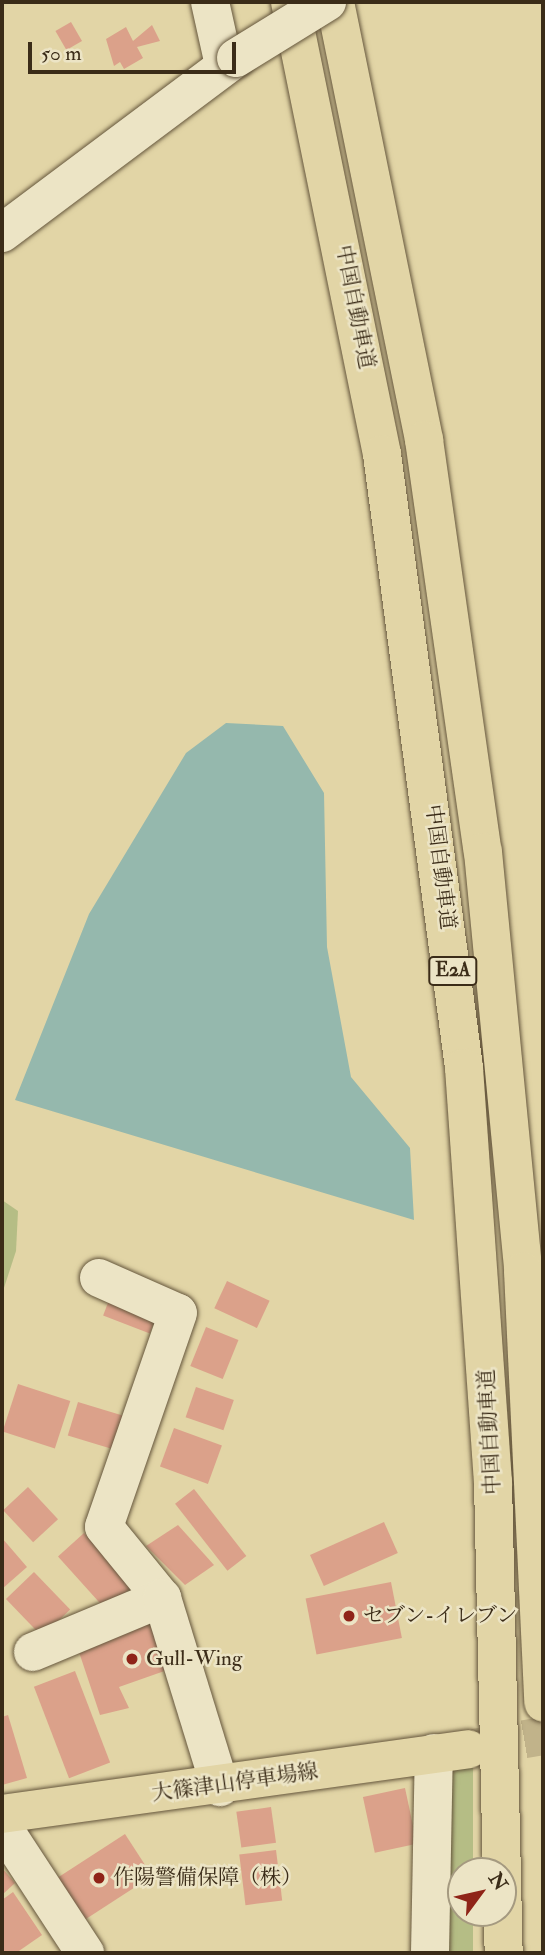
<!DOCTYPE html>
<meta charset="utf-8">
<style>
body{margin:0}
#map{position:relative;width:545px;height:1955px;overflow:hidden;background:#e2d5a6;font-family:"IM FELL Double Pica","Noto Serif JP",serif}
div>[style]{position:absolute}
.green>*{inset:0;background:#b5bd85}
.water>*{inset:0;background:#95b8ad}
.building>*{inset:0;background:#dba18a;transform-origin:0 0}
.major-tunnel>*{height:38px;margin-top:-19px;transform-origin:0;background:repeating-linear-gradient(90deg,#c1b38a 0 38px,transparent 0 57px)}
.roads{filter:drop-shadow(0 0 2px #65563c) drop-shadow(0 0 2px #65563c)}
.minor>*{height:38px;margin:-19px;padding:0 19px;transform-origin:19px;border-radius:19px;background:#ece4c5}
.major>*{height:38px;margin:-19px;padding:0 19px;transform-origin:19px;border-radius:19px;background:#e2d5a6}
.highway>*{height:38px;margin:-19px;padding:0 19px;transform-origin:19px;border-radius:19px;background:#e2d5a6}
.bridges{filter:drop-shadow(0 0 2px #65563c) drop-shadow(0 0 2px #65563c)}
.minor-bridge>*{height:38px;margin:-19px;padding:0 19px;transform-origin:19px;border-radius:19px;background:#ece4c5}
.dots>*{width:19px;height:19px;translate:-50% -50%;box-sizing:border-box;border:4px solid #ece4c5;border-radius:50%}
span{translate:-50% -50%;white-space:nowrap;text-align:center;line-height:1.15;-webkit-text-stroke:5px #ece4c5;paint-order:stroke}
.shield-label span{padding:2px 5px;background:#ece4c5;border:2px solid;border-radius:5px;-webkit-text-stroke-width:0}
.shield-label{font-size:19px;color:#3b2c18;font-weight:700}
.street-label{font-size:21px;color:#3b2c18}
.poi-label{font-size:21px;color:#3b2c18}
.left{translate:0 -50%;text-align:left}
.frame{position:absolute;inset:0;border:4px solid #3b2c18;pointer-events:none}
.north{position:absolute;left:447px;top:1857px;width:70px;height:70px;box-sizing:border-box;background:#ece4c5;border:2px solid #a59a80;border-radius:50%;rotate:57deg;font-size:19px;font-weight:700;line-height:28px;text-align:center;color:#3b2c18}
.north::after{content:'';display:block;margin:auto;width:24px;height:32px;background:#8f2418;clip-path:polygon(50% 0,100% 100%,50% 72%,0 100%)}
.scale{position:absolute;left:28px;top:42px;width:208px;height:32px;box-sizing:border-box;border:4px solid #3b2c18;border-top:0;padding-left:9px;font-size:21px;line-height:24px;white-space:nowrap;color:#3b2c18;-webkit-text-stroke:5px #ece4c5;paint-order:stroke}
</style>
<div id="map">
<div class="green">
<div style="clip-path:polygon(2px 1200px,18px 1211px,16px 1251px,2px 1294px)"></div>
<div style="clip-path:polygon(473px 1759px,473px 1871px,461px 1871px,461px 1913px,473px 1913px,473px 1953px,444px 1953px,448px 1766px)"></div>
</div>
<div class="water">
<div style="clip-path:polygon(226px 723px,283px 726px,324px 793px,327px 947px,351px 1077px,410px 1148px,414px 1220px,15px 1100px,89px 914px,186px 753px)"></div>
</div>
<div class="building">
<div style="left:71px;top:22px;width:22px;height:18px;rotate:60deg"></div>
<div style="clip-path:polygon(152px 25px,160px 41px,137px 47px,143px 58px,124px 69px,120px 62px,114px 66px,106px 39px,126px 27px,133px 41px)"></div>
<div style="left:227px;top:1281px;width:47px;height:30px;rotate:25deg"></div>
<div style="left:111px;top:1295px;width:50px;height:22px;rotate:21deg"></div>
<div style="left:206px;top:1327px;width:35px;height:42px;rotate:22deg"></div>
<div style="left:18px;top:1384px;width:55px;height:50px;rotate:18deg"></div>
<div style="left:196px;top:1387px;width:40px;height:32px;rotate:19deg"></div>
<div style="left:78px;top:1402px;width:50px;height:35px;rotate:17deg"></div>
<div style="left:174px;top:1428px;width:51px;height:41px;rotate:20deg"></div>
<div style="left:28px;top:1487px;width:44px;height:34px;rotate:47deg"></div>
<div style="left:194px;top:1489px;width:85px;height:24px;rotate:52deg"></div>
<div style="left:384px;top:1522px;width:34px;height:81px;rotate:66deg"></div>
<div style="clip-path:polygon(178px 1525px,214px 1565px,185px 1585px,146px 1546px)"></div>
<div style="left:84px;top:1533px;width:72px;height:35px;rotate:48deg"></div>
<div style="clip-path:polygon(2px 1538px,27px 1567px,2px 1589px)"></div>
<div style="left:34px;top:1572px;width:52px;height:39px;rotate:46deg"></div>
<div style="left:391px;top:1582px;width:57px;height:87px;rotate:79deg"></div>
<div style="clip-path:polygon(155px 1617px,173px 1668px,119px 1687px,129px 1708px,100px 1715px,77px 1646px)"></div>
<div style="left:75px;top:1671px;width:98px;height:44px;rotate:69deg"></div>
<div style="clip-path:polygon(8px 1715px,27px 1778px,2px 1785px,2px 1717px)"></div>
<div style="left:405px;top:1788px;width:57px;height:43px;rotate:78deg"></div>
<div style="left:271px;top:1807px;width:36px;height:35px;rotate:82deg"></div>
<div style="left:125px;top:1834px;width:50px;height:85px;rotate:57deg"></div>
<div style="left:276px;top:1850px;width:51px;height:37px;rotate:83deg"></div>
<div style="clip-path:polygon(2px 1868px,15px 1883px,2px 1895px)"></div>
<div style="clip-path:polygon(13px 1892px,42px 1935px,16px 1953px,2px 1953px,2px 1900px)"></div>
</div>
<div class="major-tunnel">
<div style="left:468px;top:1749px;width:76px;rotate:-9.8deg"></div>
</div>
<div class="roads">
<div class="minor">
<div style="left:210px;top:2px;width:65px;rotate:77.5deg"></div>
<div style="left:2px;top:233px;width:292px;rotate:-36.8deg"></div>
<div style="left:99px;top:1278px;width:86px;rotate:23.9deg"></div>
<div style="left:178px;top:1313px;width:226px;rotate:109.1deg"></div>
<div style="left:104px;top:1527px;width:92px;rotate:50.8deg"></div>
<div style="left:33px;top:1652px;width:140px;rotate:-22.7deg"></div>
<div style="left:162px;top:1598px;width:198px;rotate:72.9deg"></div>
<div style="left:2px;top:1826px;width:152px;rotate:56.8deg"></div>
<div style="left:430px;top:1953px;width:200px;rotate:-88.9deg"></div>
</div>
<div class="major">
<div style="left:2px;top:1814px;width:471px;rotate:-7.9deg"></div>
</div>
<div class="highway">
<div style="left:290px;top:2px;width:461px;rotate:78.5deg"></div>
<div style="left:382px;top:454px;width:619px;rotate:82.39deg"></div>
<div style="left:464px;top:1068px;width:415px;rotate:86deg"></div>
<div style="left:493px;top:1482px;width:471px;rotate:88.7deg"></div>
<div style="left:335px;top:2px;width:447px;rotate:78.5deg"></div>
<div style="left:424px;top:440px;width:416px;rotate:81.9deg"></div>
<div style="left:483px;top:852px;width:421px;rotate:84.5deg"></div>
<div style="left:523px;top:1271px;width:432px;rotate:87.3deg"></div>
</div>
</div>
<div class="bridges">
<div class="minor-bridge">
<div style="left:236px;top:58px;width:107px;rotate:-31.6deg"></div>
</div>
</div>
<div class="dots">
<div style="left:349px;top:1616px;background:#8f2418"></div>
<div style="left:132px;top:1659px;background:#8f2418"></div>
<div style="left:99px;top:1878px;background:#8f2418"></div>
</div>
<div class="shield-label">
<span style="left:453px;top:971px">E2A</span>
</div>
<div class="street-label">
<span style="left:355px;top:307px;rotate:79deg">中国自動車道</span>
<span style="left:440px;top:867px;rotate:83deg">中国自動車道</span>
<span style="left:490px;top:1432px;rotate:-93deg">中国自動車道</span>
<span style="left:235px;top:1783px;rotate:-8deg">大篠津山停車場線</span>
</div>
<div class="poi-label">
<span class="left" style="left:363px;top:1616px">セブン-イレブン</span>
<span class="left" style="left:146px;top:1659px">Gull-Wing</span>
<span class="left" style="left:113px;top:1878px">作陽警備保障（株）</span>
</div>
<div class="frame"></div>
<div class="north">N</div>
<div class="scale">50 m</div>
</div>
